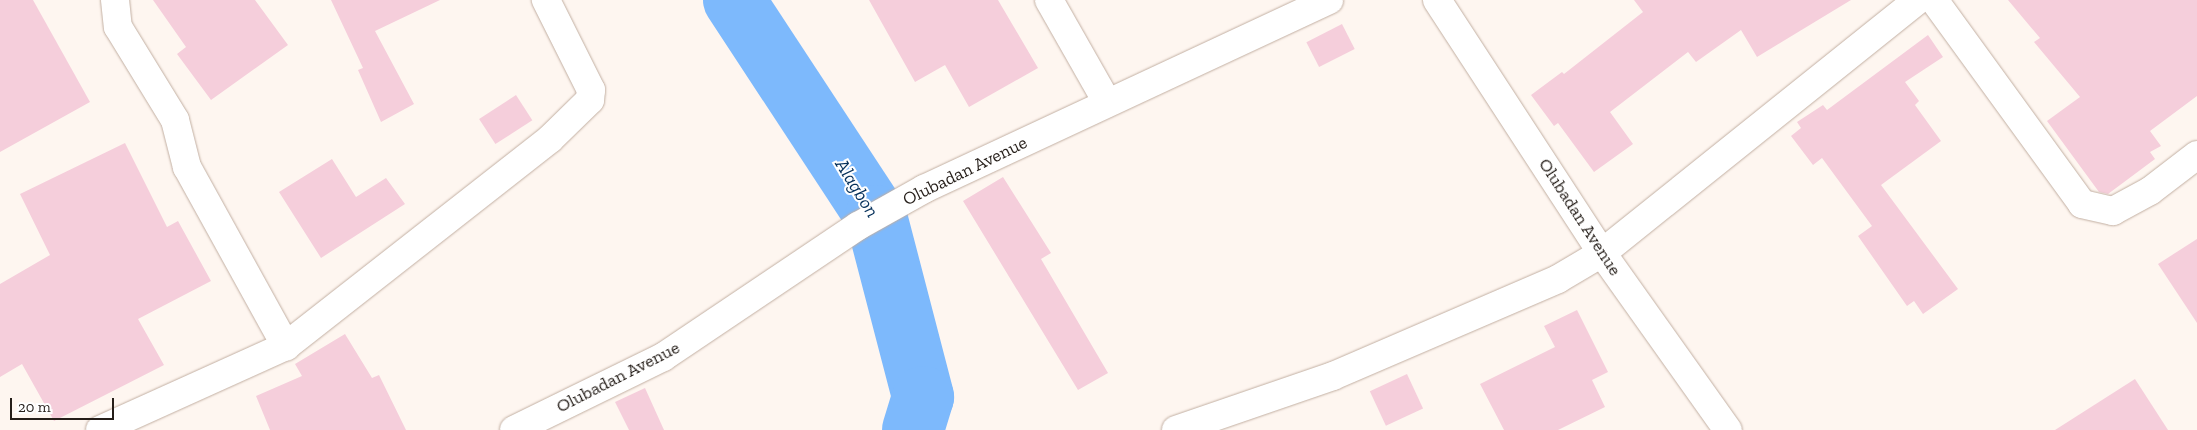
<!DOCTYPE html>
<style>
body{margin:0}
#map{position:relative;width:2197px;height:430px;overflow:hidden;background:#fef6f0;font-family:"Zilla Slab",serif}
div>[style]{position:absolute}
.river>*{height:62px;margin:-31px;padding:0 31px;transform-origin:31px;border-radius:31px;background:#7db9fc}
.building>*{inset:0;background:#f5cedb;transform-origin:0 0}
.roads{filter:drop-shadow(0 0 1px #c2afa2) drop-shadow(0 0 1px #c2afa2)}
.minor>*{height:28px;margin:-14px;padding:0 14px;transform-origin:14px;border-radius:14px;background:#fff}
.tertiary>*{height:28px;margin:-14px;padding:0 14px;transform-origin:14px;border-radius:14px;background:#fff}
span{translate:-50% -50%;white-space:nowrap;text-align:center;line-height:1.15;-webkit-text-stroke:4px #fff;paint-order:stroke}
.street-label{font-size:18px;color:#251e19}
.water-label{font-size:19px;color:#05305a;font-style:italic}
.scale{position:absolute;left:10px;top:398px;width:104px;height:22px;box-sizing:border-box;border:2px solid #251e19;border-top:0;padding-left:6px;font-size:15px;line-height:18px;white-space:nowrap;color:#251e19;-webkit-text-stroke:4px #fff;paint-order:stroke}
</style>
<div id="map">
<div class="river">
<div style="left:734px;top:0;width:258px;rotate:56.7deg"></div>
<div style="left:876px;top:216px;width:187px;rotate:75.4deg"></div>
<div style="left:923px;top:397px;width:34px;rotate:107deg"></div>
</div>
<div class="building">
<div style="clip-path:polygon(0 0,33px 0,90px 102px,0 152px)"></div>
<div style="clip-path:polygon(153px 0,255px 0,288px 45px,211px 100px,177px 54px,186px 47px)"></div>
<div style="clip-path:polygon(331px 0,440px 0,375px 31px,414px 104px,381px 122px,358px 70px,363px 68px)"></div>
<div style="clip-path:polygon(869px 0,998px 0,1038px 68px,969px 107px,945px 65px,915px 82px)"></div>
<div style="clip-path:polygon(1634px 0,1851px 0,1757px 57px,1741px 30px,1696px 62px,1688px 52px,1610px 112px,1633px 144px,1594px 172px,1558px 123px,1554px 126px,1531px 95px,1562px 72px,1564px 74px,1643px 12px)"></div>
<div style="clip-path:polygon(2008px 0,2197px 0,2197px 96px,2150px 131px,2161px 146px,2150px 152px,2155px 159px,2108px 194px,2099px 192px,2047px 121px,2080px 97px,2034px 42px,2040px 38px)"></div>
<div style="left:1342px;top:24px;width:28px;height:40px;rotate:63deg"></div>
<div style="clip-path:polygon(1928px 35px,1943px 57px,1905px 82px,1919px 101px,1915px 105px,1941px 141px,1881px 185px,1958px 289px,1923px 314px,1914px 301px,1907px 306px,1858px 236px,1872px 226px,1822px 158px,1813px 165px,1791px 136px,1801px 128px,1797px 122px,1823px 105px,1827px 110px)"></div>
<div style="left:516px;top:95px;width:30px;height:44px;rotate:57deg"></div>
<div style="clip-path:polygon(125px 143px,167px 227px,178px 221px,211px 281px,138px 319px,164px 365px,54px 421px,22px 364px,0 377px,0 284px,50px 255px,20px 194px)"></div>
<div style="clip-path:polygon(332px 159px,356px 197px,386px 178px,405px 204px,321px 258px,279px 192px)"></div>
<div style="clip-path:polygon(1003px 177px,1051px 253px,1041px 259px,1108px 373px,1078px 390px,963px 201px)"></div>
<div style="clip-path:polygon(2197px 239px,2197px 323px,2158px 264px)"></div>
<div style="clip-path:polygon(1577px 310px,1608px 372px,1592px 380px,1605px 407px,1558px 430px,1504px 430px,1480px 384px,1555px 347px,1544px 326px)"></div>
<div style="clip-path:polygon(345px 334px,372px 378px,379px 375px,406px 430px,270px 430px,256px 396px,302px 376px,295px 364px)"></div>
<div style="left:1407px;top:374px;width:38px;height:41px;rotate:65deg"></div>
<div style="clip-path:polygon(2135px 379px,2168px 430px,2055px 430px)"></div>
<div style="clip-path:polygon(645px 388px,664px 430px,629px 430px,615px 402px)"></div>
</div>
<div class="roads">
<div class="minor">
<div style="left:115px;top:0;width:27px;rotate:84deg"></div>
<div style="left:118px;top:27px;width:109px;rotate:58.5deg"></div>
<div style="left:175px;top:120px;width:49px;rotate:75.7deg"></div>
<div style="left:187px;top:167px;width:205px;rotate:61.1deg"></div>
<div style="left:1049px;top:0;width:117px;rotate:60.4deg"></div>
<div style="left:1934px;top:0;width:252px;rotate:54deg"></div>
<div style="left:2082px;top:204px;width:32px;rotate:13deg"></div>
<div style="left:2113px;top:211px;width:42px;rotate:-28.4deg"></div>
<div style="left:2150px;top:191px;width:59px;rotate:-37.5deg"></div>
<div style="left:100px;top:430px;width:204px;rotate:-24.3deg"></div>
<div style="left:286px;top:346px;width:335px;rotate:-38.1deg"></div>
<div style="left:550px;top:139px;width:56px;rotate:-44.3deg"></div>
<div style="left:590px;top:100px;width:10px;rotate:-84deg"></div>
<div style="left:591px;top:90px;width:101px;rotate:-116.6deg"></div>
<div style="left:1176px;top:430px;width:166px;rotate:-19deg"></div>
<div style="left:1333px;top:376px;width:245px;rotate:-23.3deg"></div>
<div style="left:1558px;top:279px;width:51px;rotate:-30.6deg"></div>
<div style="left:1602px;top:253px;width:405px;rotate:-38.7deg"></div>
</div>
<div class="tertiary">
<div style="left:1437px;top:0;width:302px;rotate:56.9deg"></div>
<div style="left:1602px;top:253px;width:217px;rotate:54.6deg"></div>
<div style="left:514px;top:430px;width:166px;rotate:-26.1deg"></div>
<div style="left:663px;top:357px;width:235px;rotate:-33.9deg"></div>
<div style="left:858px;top:226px;width:76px;rotate:-29.3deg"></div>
<div style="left:924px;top:189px;width:447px;rotate:-25deg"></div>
</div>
</div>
<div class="street-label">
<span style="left:965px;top:171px;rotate:-26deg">Olubadan Avenue</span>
<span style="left:1580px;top:217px;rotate:57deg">Olubadan Avenue</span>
<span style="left:618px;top:377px;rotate:-27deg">Olubadan Avenue</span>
</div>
<div class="water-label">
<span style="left:857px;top:188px;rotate:58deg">Alagbon</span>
</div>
<div class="scale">20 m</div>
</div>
